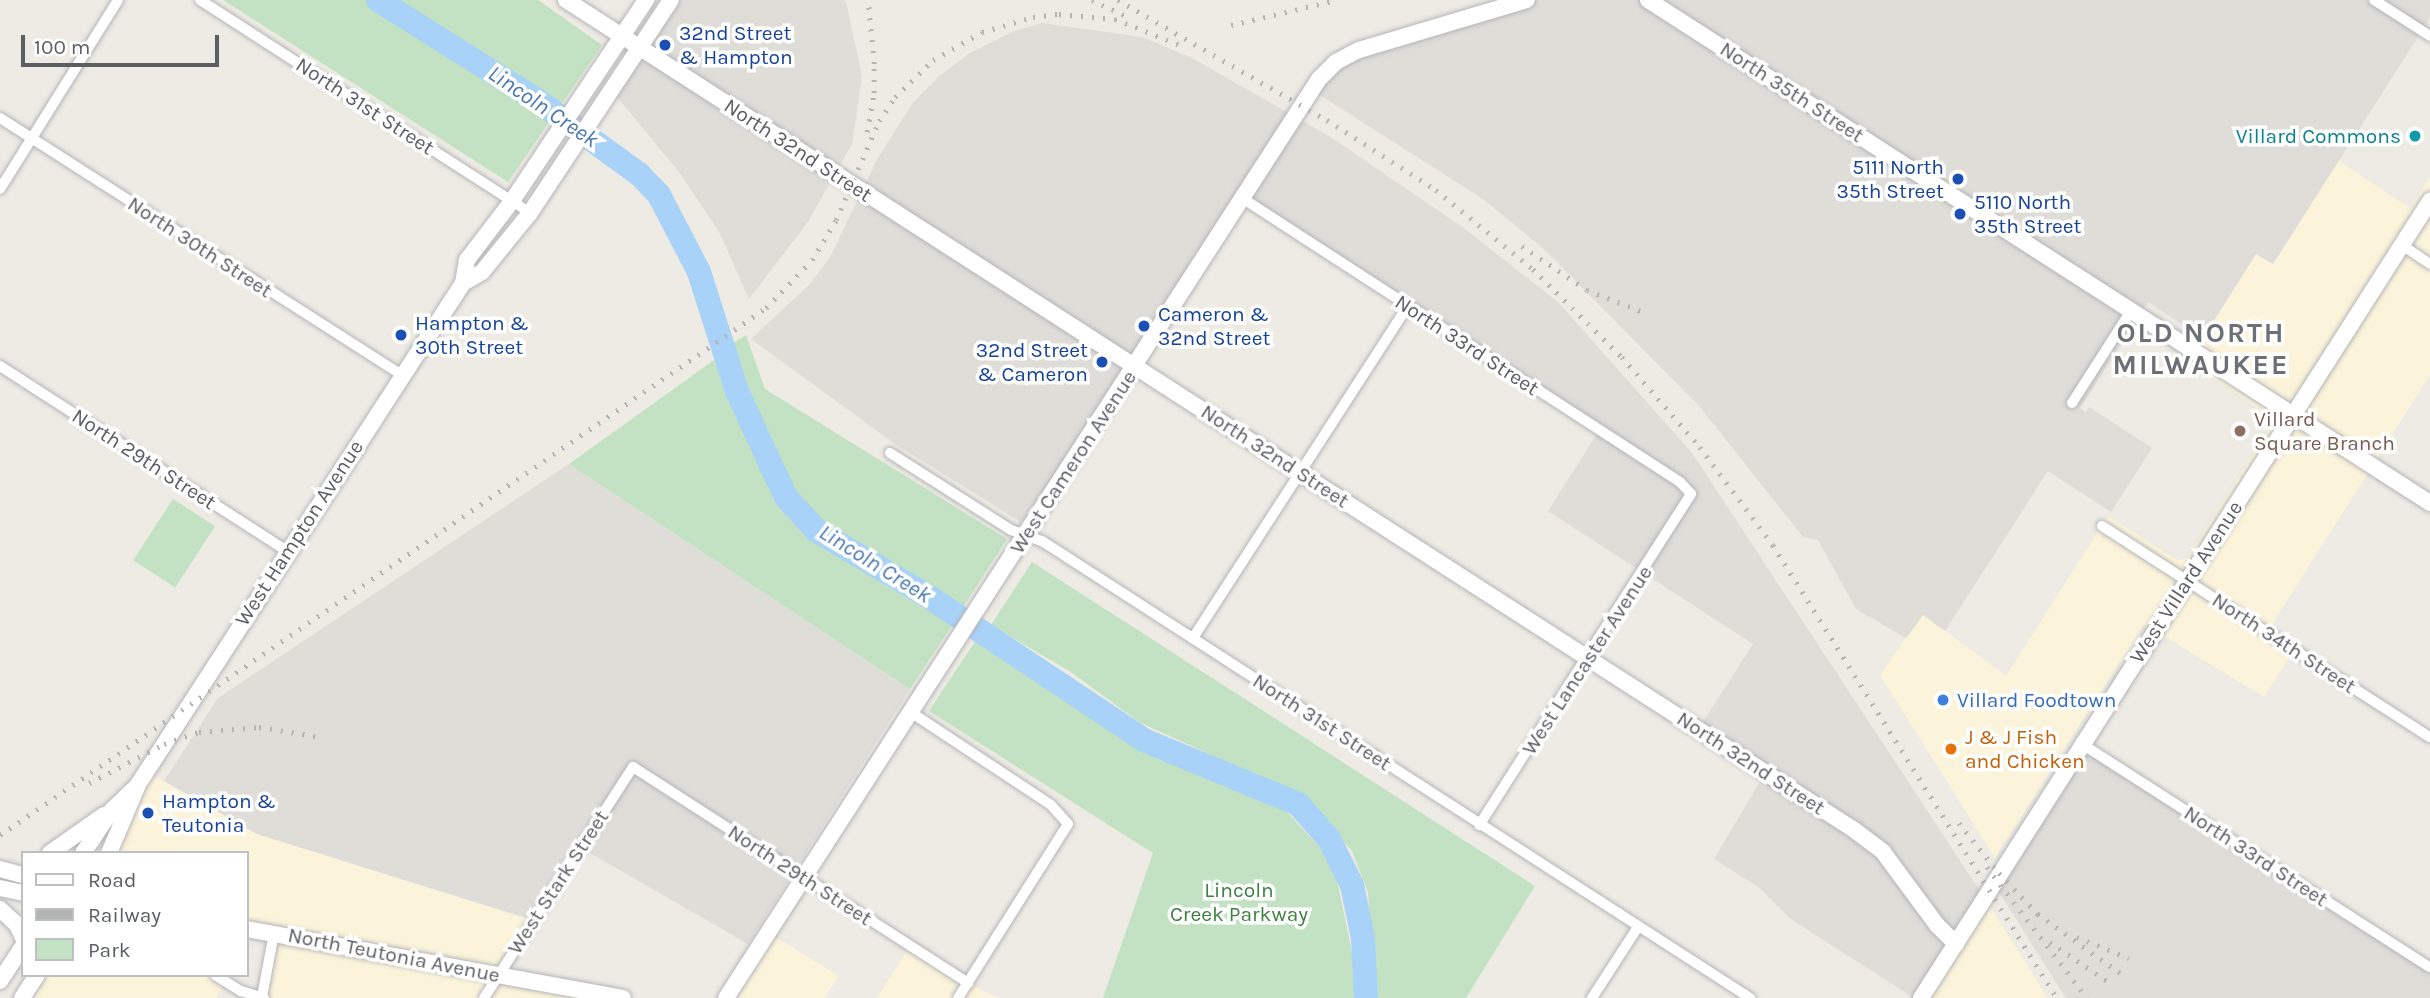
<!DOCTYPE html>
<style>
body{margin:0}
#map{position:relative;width:2430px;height:998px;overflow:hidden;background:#edebe3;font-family:Karla,sans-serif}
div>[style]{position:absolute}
.commercial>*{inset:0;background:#fbf4da}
.industrial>*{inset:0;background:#deddd8}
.green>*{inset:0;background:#c2e2c3;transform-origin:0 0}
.river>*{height:24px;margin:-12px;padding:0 12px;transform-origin:12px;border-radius:12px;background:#a8d2f8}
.roads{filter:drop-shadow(0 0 2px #b4b5b9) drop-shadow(0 0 2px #b4b5b9)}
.street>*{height:10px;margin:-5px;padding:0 5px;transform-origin:5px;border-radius:5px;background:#fff}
.secondary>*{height:16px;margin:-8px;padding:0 8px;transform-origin:8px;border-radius:8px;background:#fff}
.rail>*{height:4.5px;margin-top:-2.25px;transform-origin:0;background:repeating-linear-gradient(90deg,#b3b4b4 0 2px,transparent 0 11px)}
.dots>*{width:19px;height:19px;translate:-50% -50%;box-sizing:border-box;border:4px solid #fff;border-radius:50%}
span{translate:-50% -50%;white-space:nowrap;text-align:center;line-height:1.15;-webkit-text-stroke:7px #fff;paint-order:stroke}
.transit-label{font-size:21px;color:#164399}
.left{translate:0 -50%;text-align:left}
.right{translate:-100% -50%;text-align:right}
.street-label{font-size:21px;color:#5b5e63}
.culture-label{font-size:21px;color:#0d838f}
.education-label{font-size:21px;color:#785e54}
.shop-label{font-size:21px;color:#366cbe}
.food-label{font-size:21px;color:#c56008}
.park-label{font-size:21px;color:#3c8142}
.water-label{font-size:23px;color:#4a79b1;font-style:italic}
.district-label{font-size:28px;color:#6c7075;font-weight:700;letter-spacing:2px}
.legend{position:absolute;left:21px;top:851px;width:228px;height:126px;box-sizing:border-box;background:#fff;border:2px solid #bdbfc1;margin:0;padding:9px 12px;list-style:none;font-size:21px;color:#5b5e63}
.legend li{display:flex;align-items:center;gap:14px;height:35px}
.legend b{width:35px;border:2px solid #bdbfc1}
.scale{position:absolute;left:21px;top:35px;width:198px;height:32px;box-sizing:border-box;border:4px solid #5b5e63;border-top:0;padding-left:9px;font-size:21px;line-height:24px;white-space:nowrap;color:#5b5e63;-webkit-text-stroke:5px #fff;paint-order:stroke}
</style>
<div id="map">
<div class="commercial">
<div style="clip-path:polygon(2338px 160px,2410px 208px,2430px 177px,2430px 375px,2262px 640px,2289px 658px,2264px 697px,2144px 624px,1995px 858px,1880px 675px,1923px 614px,2006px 676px,2108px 516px,2177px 560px,2187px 558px,2272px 424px,2268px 415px,2187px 361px,2256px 254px,2273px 264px)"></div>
<div style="clip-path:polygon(146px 771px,257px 834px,534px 921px,499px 975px,623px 998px,264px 998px,274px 933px,247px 929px,247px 853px,109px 853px)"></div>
<div style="clip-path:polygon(1984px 897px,2048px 998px,1921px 998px)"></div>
<div style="clip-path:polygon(769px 933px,839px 976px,824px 998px,726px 998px)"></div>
<div style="clip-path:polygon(910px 946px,968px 984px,999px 998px,877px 998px)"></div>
<div style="clip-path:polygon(37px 975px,215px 975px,226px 982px,216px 998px,22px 998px)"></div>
</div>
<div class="industrial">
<div style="clip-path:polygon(671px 0,844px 0,847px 6px,862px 76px,852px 144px,808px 222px,749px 299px,718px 230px,679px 172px,612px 91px)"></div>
<div style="clip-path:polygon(1527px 0,2430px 0,2430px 18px,2273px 264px,2256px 254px,2203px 338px,2148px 302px,2080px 408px,2086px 412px,2089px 407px,2152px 448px,2111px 512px,2048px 471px,1945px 631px,1923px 615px,1906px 638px,1856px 609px,1818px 540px,1803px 537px,1700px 407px,1545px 250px,1483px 199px,1312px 90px,1327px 69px)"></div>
<div style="clip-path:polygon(1042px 23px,1142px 37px,1192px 58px,1329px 136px,1465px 229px,1558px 302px,1692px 453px,1984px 897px,1914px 998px,1789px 918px,1760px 888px,1714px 859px,1765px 773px,1698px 730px,1753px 644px,1548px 511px,1599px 431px,1242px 199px,1124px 383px,1021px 522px,895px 444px,751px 339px,810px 284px,830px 257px,878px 158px,912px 104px,938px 77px,970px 53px,1014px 31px)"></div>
<div style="clip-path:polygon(569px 464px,910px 689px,748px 944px,576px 845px,527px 918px,257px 834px,164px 781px,218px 698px)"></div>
<div style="clip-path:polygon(2082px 744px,2430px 967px,2430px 998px,2066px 998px,1993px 883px)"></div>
</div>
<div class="green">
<div style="clip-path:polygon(223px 0,538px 0,602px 45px,508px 182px)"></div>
<div style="clip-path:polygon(746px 335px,765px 389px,1007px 539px,963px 607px,825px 526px,784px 483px,769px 448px,733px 343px)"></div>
<div style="clip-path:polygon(714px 360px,772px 492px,795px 524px,888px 587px,954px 622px,910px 689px,569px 464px)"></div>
<div style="left:173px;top:499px;width:50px;height:73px;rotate:33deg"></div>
<div style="clip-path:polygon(1032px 562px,1535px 886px,1466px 998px,1374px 998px,1368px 892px,1352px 851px,1303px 797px,1139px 722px,1071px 672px,991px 625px)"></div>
<div style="clip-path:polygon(976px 640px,1149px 752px,1286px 811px,1333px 861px,1354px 962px,1356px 998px,1103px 998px,1153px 853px,929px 711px)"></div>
</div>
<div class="river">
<div style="left:378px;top:0;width:188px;rotate:32.2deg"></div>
<div style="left:537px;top:100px;width:126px;rotate:36deg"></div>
<div style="left:639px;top:174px;width:29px;rotate:46deg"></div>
<div style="left:659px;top:195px;width:87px;rotate:62.5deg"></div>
<div style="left:699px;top:272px;width:125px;rotate:72.3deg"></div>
<div style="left:737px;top:391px;width:75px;rotate:65.5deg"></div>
<div style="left:768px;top:459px;width:42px;rotate:64.7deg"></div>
<div style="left:786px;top:497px;width:46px;rotate:47.6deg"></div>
<div style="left:817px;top:531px;width:130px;rotate:30.5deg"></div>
<div style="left:929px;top:597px;width:260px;rotate:33.6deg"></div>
<div style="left:1146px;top:741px;width:165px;rotate:22.5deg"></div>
<div style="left:1298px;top:804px;width:47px;rotate:48.5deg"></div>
<div style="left:1329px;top:839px;width:51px;rotate:63.4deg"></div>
<div style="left:1352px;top:885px;width:54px;rotate:78.3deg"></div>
<div style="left:1363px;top:938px;width:60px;rotate:87.1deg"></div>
</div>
<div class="roads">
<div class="street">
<div style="left:200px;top:0;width:393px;rotate:32.8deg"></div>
<div style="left:2374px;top:0;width:67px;rotate:32.7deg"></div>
<div style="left:0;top:118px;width:476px;rotate:32.6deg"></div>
<div style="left:0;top:189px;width:223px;rotate:-58deg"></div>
<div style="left:1242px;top:198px;width:522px;rotate:32.96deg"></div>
<div style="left:1680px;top:482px;width:16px;rotate:47deg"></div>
<div style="left:1691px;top:494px;width:393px;rotate:122.6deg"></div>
<div style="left:2402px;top:245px;width:34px;rotate:34deg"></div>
<div style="left:0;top:366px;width:341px;rotate:32.8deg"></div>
<div style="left:2072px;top:403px;width:112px;rotate:-57.4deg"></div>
<div style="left:890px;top:453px;width:143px;rotate:32.5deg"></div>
<div style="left:1011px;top:530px;width:33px;rotate:20deg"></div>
<div style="left:1042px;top:541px;width:843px;rotate:32.84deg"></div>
<div style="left:2102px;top:526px;width:390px;rotate:32.8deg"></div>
<div style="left:1193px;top:638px;width:394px;rotate:-57.1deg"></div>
<div style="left:912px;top:713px;width:167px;rotate:33.5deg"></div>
<div style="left:1051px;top:805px;width:25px;rotate:48deg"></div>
<div style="left:1068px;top:824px;width:206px;rotate:122.3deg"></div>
<div style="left:2082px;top:744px;width:413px;rotate:32.7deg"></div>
<div style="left:215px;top:975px;width:31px;rotate:32deg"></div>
<div style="left:241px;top:991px;width:24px;rotate:17deg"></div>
<div style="left:262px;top:997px;width:65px;rotate:-79.4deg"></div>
<div style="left:484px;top:998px;width:275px;rotate:-57.2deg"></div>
<div style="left:633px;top:767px;width:399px;rotate:32.8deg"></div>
<div style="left:1592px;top:998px;width:85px;rotate:-57.1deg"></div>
</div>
<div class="secondary">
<div style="left:566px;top:0;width:1531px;rotate:32.79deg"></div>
<div style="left:1853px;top:829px;width:38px;rotate:37deg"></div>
<div style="left:1883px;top:852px;width:91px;rotate:53.5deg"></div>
<div style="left:1937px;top:925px;width:27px;rotate:45deg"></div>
<div style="left:1648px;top:0;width:930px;rotate:32.75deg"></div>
<div style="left:463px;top:283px;width:22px;rotate:-30deg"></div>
<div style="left:482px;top:272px;width:76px;rotate:-50.9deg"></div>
<div style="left:530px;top:213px;width:255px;rotate:-56.5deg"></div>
<div style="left:50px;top:853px;width:66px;rotate:-35.1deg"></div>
<div style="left:83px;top:853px;width:52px;rotate:-56deg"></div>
<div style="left:112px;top:810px;width:35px;rotate:-44deg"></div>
<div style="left:137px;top:786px;width:599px;rotate:-57.05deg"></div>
<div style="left:463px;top:283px;width:23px;rotate:-80deg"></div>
<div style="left:467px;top:260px;width:74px;rotate:-52.7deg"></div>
<div style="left:512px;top:201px;width:242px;rotate:-56.3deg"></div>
<div style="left:109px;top:853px;width:72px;rotate:-67deg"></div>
<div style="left:0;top:869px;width:24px;rotate:15deg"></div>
<div style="left:0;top:888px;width:24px;rotate:12deg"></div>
<div style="left:0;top:909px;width:23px;rotate:43deg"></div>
<div style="left:17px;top:925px;width:14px;rotate:65deg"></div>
<div style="left:247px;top:929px;width:382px;rotate:10.4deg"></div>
<div style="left:0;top:981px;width:42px;rotate:-56.7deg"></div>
<div style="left:22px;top:998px;width:27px;rotate:-57deg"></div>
<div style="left:726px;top:998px;width:1094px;rotate:-57.17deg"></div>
<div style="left:1319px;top:79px;width:24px;rotate:-45deg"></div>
<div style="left:1336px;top:62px;width:26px;rotate:-28deg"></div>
<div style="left:1359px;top:50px;width:175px;rotate:-16.6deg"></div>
<div style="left:1921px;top:998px;width:946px;rotate:-57.44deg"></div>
</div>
</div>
<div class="rail">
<div style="left:1092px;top:0;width:38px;rotate:25deg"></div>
<div style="left:1118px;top:0;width:241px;rotate:29.9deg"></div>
<div style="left:1327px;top:120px;width:130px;rotate:32.7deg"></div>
<div style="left:1436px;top:190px;width:125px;rotate:39.2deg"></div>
<div style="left:1533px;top:269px;width:125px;rotate:44.7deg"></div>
<div style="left:1622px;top:357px;width:119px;rotate:49.1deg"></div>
<div style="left:1700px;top:447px;width:122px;rotate:53.3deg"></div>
<div style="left:1773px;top:545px;width:535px;rotate:57.92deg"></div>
<div style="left:1231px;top:25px;width:109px;rotate:-13.3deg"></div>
<div style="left:867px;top:132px;width:40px;rotate:-80deg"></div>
<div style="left:874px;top:93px;width:29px;rotate:-90deg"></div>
<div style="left:874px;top:64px;width:64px;rotate:-95.4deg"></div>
<div style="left:1522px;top:246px;width:78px;rotate:34.1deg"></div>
<div style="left:1587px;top:290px;width:63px;rotate:21.3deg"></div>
<div style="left:89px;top:783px;width:85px;rotate:-27.5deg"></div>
<div style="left:164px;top:744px;width:37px;rotate:-19deg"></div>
<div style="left:199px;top:732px;width:60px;rotate:-4.8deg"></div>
<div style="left:259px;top:727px;width:57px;rotate:9.1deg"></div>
<div style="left:1959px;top:823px;width:64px;rotate:51.3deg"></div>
<div style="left:1999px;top:873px;width:57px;rotate:46.4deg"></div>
<div style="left:2038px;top:914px;width:101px;rotate:35.7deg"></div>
<div style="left:0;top:835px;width:930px;rotate:-34.53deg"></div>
<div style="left:766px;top:308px;width:66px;rotate:-46.2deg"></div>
<div style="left:812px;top:260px;width:47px;rotate:-59deg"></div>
<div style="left:836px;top:220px;width:108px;rotate:-66.5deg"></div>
<div style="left:879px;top:121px;width:29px;rotate:-56deg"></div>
<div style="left:895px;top:97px;width:53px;rotate:-44.2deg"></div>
<div style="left:933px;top:60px;width:56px;rotate:-29.7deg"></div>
<div style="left:982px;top:32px;width:53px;rotate:-16.4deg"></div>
<div style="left:1033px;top:17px;width:26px;rotate:-7deg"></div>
<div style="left:1059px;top:14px;width:56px;rotate:5.1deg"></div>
<div style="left:1115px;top:19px;width:75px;rotate:21.8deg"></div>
<div style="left:1987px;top:867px;width:165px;rotate:52.6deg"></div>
<div style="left:2077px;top:937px;width:56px;rotate:22deg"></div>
<div style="left:2050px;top:942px;width:76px;rotate:34.3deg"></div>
</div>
<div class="dots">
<div style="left:665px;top:45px;background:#1a4fb4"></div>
<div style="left:2415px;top:136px;background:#0f9aa8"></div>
<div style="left:1958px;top:179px;background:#1a4fb4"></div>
<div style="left:1960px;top:214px;background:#1a4fb4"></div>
<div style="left:1144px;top:326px;background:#1a4fb4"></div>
<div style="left:401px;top:335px;background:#1a4fb4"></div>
<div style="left:1102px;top:362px;background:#1a4fb4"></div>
<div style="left:2240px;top:431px;background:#8d6e63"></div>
<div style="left:1943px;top:700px;background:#3f7fe0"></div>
<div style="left:1951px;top:749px;background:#e8710a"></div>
<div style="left:148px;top:813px;background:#1a4fb4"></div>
</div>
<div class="transit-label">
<span class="left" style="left:679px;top:45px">32nd Street<br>&amp; Hampton</span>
<span class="right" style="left:1944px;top:179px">5111 North<br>35th Street</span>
<span class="left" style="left:1974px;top:214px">5110 North<br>35th Street</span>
<span class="left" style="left:1158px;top:326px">Cameron &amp;<br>32nd Street</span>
<span class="left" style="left:415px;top:335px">Hampton &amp;<br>30th Street</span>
<span class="right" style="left:1088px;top:362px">32nd Street<br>&amp; Cameron</span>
<span class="left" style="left:162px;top:813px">Hampton &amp;<br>Teutonia</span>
</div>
<div class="street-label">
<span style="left:1792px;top:92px;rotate:33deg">North 35th Street</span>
<span style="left:365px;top:106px;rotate:33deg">North 31st Street</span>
<span style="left:798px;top:150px;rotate:33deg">North 32nd Street</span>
<span style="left:200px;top:247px;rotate:33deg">North 30th Street</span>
<span style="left:1467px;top:345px;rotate:33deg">North 33rd Street</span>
<span style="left:1275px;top:456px;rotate:33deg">North 32nd Street</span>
<span style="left:144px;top:459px;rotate:33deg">North 29th Street</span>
<span style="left:1073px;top:462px;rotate:-57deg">West Cameron Avenue</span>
<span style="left:299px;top:533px;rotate:-57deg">West Hampton Avenue</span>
<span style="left:2186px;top:582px;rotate:-57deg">West Villard Avenue</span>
<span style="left:2284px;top:643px;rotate:33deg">North 34th Street</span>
<span style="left:1587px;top:660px;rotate:-57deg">West Lancaster Avenue</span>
<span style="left:1322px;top:722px;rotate:33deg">North 31st Street</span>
<span style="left:1751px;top:763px;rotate:33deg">North 32nd Street</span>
<span style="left:2256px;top:856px;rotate:33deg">North 33rd Street</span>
<span style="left:800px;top:875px;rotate:33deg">North 29th Street</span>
<span style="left:558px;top:882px;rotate:-57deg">West Stark Street</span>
<span style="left:394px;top:955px;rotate:11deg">North Teutonia Avenue</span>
</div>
<div class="culture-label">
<span class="right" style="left:2401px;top:136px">Villard Commons</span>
</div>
<div class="education-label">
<span class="left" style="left:2254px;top:431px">Villard<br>Square Branch</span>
</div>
<div class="shop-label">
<span class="left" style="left:1957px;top:700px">Villard Foodtown</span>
</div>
<div class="food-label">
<span class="left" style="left:1965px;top:749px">J &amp; J Fish<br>and Chicken</span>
</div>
<div class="park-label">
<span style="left:1239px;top:902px">Lincoln<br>Creek Parkway</span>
</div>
<div class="water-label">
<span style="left:543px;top:107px;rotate:34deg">Lincoln Creek</span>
<span style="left:875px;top:564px;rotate:32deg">Lincoln Creek</span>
</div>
<div class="district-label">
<span style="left:2201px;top:349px">OLD NORTH<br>MILWAUKEE</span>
</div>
<ul class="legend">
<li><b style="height:9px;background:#fff"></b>Road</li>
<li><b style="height:9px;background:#b3b4b4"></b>Railway</li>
<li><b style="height:19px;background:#c2e2c3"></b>Park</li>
</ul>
<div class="scale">100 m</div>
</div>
